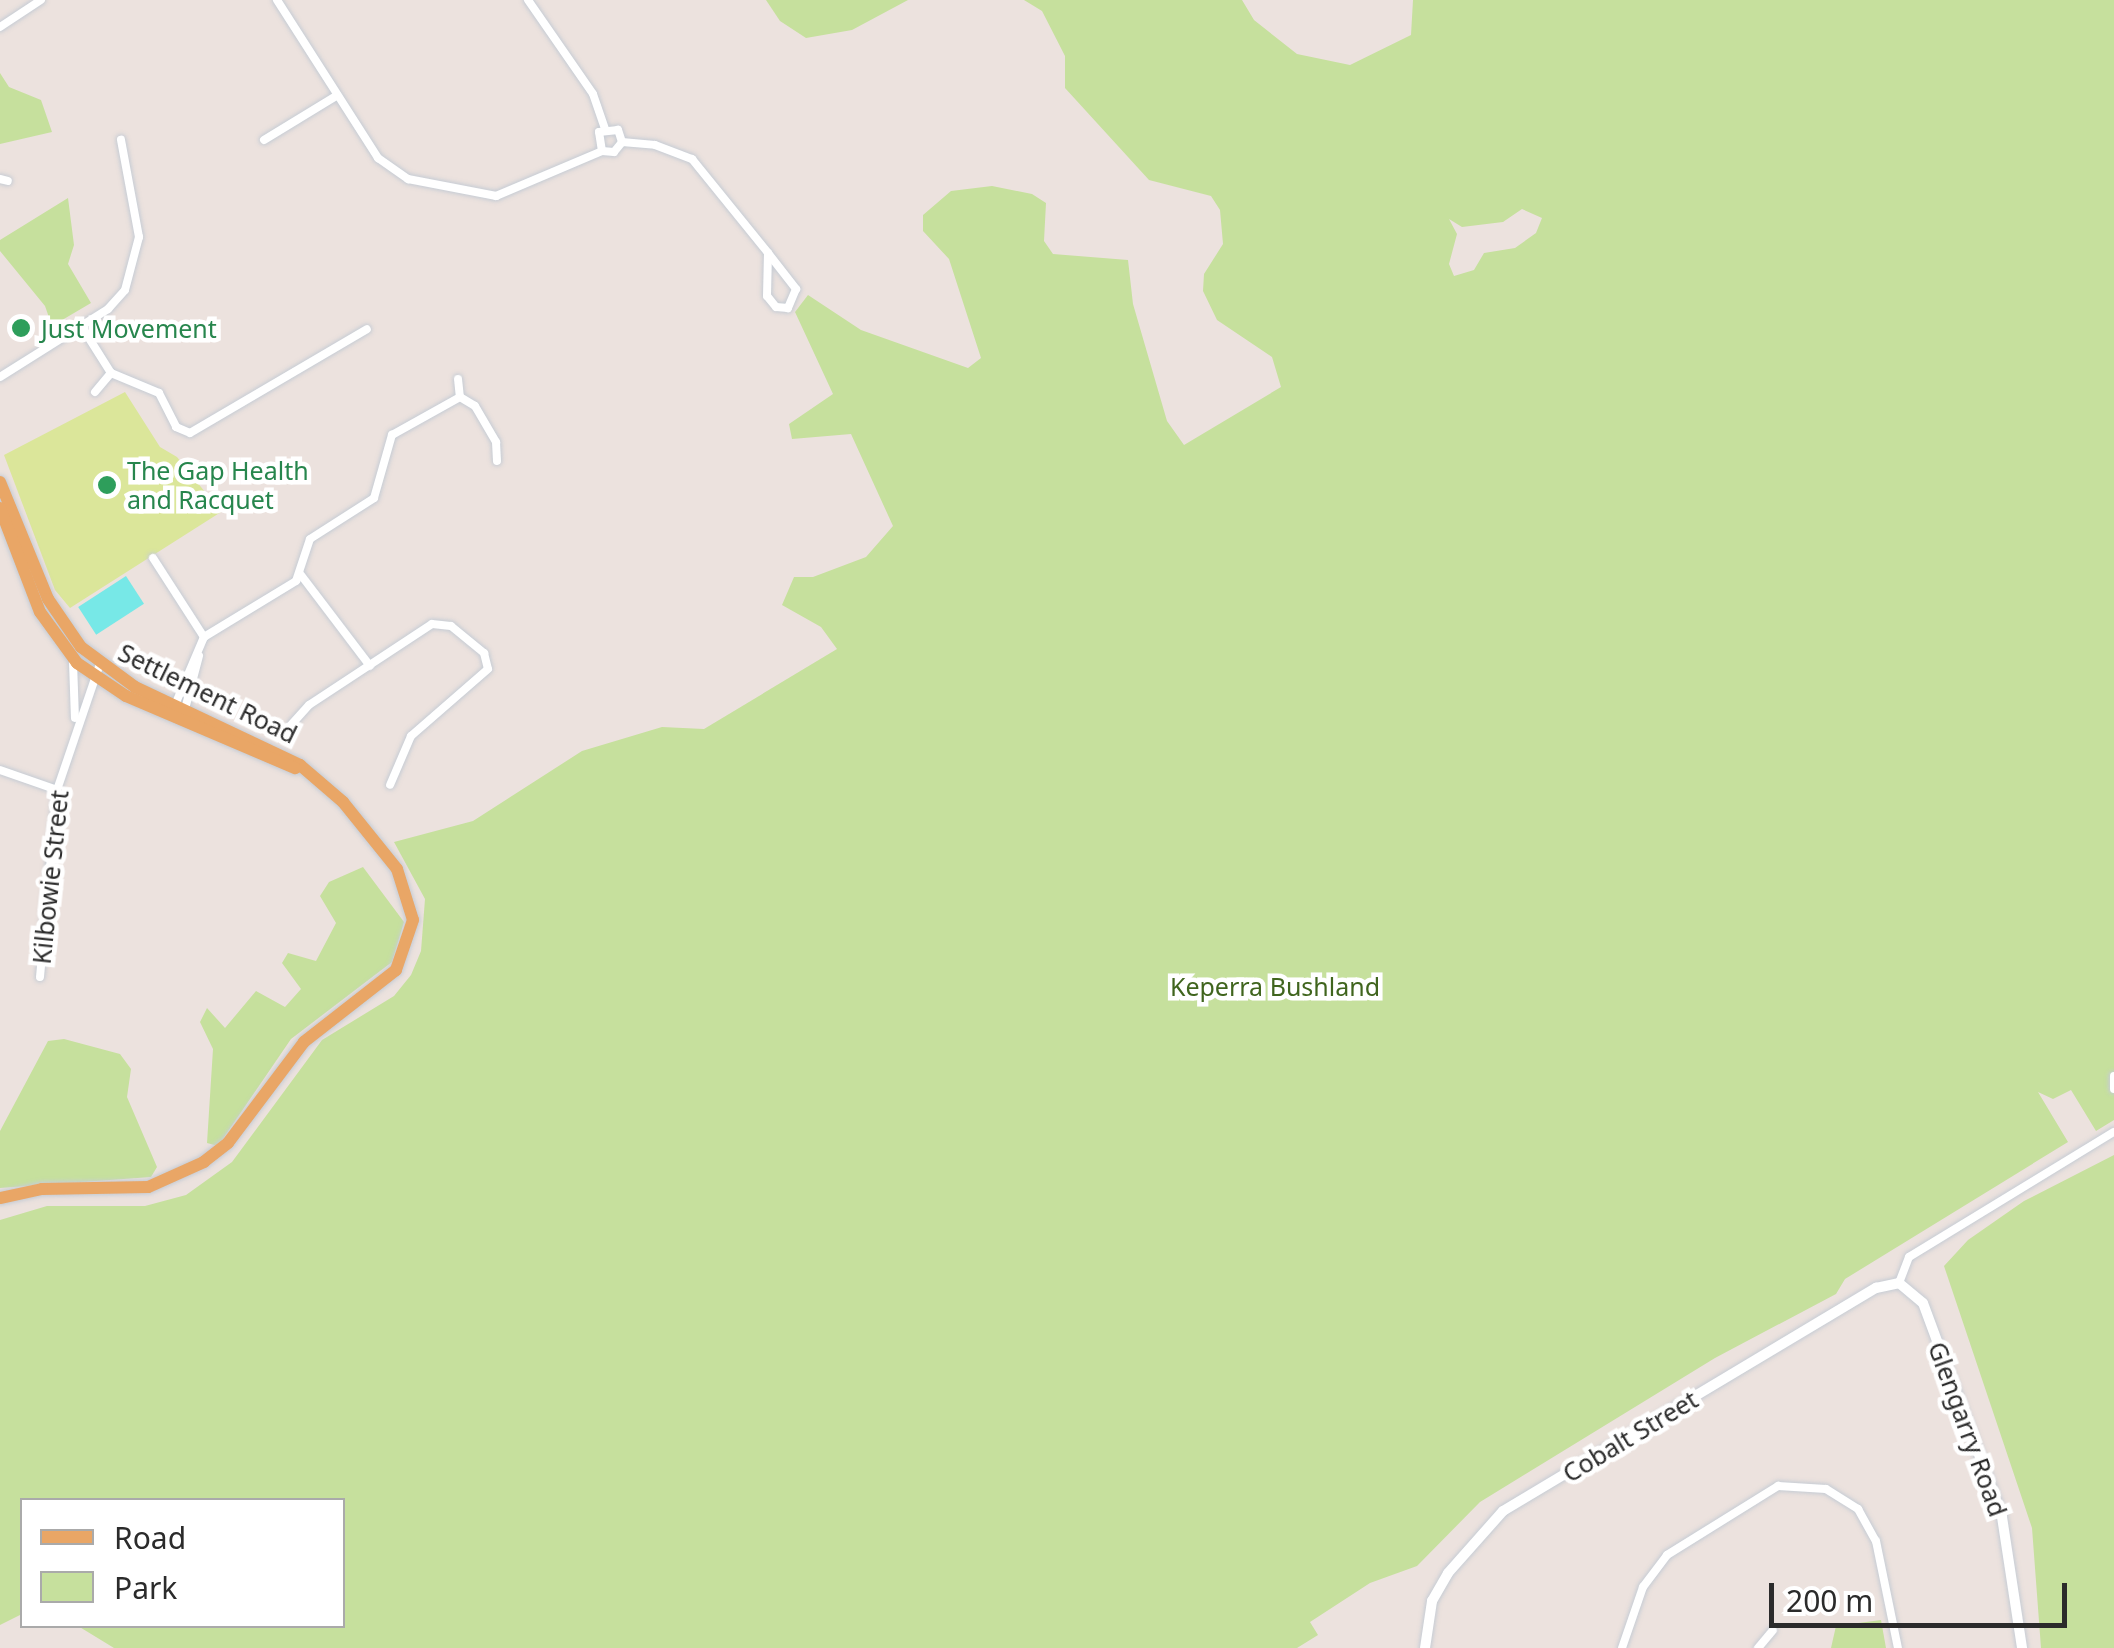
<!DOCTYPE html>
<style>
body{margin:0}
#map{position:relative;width:2114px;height:1648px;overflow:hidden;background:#ece2de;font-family:"Noto Sans",sans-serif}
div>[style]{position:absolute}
.green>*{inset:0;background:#c6e09d}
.pitch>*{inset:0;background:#dbe69a}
.water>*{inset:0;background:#77e8e7;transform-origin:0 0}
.roads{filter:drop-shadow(0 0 2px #c6ccd4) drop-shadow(0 0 2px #c6ccd4)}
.minor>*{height:8px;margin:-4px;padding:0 4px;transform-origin:4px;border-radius:4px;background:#fff}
.tertiary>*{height:10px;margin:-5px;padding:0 5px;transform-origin:5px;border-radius:5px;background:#fff}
.primary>*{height:12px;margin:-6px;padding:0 6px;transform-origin:6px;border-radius:6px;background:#e9a666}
.dots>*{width:28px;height:28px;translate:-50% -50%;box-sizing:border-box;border:5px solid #fff;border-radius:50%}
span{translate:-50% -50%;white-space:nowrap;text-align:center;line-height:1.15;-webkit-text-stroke:9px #fff;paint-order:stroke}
.leisure-label{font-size:25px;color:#27864d}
.left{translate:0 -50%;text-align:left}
.street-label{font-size:25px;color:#2b2b2b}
.park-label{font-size:25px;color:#40651e}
.legend{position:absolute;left:20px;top:1498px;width:325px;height:130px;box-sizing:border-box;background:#fff;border:2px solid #aaa;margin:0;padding:12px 18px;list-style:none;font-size:30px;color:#2b2b2b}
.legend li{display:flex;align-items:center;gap:20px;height:50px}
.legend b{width:50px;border:2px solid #aaa}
.scale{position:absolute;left:1769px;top:1583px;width:298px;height:45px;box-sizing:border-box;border:5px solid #2b2b2b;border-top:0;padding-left:12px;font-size:30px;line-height:35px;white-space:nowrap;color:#2b2b2b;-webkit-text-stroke:8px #fff;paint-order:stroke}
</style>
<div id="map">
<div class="green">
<div style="clip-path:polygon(766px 0,908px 0,852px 30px,806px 38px,780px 21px)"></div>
<div style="clip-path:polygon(evenodd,1024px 0,1242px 0,1254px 20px,1297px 54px,1350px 65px,1411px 35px,1413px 0,2114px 0,2114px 1120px,2096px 1131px,2071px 1090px,2053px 1099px,2038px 1092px,2068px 1142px,1845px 1279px,1836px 1294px,1715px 1358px,1480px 1502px,1417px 1566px,1370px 1583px,1310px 1622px,1318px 1635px,1297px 1648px,114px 1648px,78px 1626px,342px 1626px,342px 1500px,22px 1500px,22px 1614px,0 1625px,0 1220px,47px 1206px,145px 1206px,186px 1195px,232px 1162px,322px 1040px,394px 996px,411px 975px,421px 951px,425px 899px,394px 842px,473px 821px,582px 751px,662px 727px,704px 729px,837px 649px,821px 627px,782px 605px,794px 577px,813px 577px,866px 557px,893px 526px,851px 434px,792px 439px,789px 424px,833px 394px,795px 312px,808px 295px,861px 330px,968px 368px,981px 358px,949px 259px,923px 231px,923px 215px,951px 191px,992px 186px,1032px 194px,1046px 203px,1044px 241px,1053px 254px,1128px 260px,1133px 304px,1167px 421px,1184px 445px,1281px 387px,1272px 357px,1217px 320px,1203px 291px,1204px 274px,1223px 244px,1220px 210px,1211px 196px,1149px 180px,1065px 88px,1065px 56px,1042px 11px,1024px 0,1522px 209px,1542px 218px,1536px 233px,1515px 248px,1484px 253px,1474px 270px,1454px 276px,1449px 264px,1457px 234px,1449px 219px,1462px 227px,1503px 222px,1522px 209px)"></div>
<div style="clip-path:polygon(0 73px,9px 87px,41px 100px,52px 132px,0 144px)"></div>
<div style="clip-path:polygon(68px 198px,74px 245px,68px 264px,91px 303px,52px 326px,45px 306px,0 251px,0 240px)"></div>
<div style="clip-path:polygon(363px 867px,404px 922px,392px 962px,291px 1039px,218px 1146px,207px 1143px,213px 1049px,200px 1022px,207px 1008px,225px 1028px,256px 991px,285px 1007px,301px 989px,282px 963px,288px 953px,316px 961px,336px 923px,320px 896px,329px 882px)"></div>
<div style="clip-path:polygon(64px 1039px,120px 1054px,131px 1069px,127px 1097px,157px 1167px,151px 1177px,0 1188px,0 1131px,48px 1041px)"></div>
<div style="clip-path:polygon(2114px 1155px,2114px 1648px,2041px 1648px,2032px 1528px,1944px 1266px,1968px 1240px,2024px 1201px)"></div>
<div style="clip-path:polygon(1881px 1620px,1886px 1648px,1831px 1648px,1836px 1626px)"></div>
</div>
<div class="pitch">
<div style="clip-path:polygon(125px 392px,160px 447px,177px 457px,221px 512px,70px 608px,55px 590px,4px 455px)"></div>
</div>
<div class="water">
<div style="left:126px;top:576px;width:33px;height:57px;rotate:57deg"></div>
</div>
<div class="roads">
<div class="minor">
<div style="left:277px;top:0;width:188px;rotate:57.4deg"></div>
<div style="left:378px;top:158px;width:37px;rotate:35deg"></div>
<div style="left:408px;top:179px;width:90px;rotate:10.9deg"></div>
<div style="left:496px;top:196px;width:115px;rotate:-23deg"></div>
<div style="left:602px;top:151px;width:12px;rotate:5deg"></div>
<div style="left:614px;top:152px;width:13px;rotate:-51deg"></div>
<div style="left:622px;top:142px;width:13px;rotate:-108deg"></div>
<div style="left:618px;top:130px;width:19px;rotate:174deg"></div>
<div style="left:599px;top:132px;width:19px;rotate:81deg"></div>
<div style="left:528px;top:0;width:114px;rotate:55.3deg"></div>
<div style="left:593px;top:94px;width:36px;rotate:71deg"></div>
<div style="left:0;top:27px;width:49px;rotate:-33.4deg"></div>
<div style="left:264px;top:140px;width:84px;rotate:-31.4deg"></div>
<div style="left:622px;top:142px;width:33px;rotate:5deg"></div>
<div style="left:655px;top:145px;width:40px;rotate:21deg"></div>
<div style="left:692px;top:159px;width:121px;rotate:51deg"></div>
<div style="left:0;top:179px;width:8px;rotate:14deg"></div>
<div style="left:768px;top:253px;width:46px;rotate:52.1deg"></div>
<div style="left:796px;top:289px;width:21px;rotate:113deg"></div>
<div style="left:788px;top:308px;width:12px;rotate:-175deg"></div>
<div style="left:776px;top:307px;width:14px;rotate:-129deg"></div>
<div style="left:767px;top:296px;width:43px;rotate:-88.7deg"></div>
<div style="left:82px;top:327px;width:54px;rotate:57.8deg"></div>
<div style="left:111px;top:373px;width:52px;rotate:22.6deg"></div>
<div style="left:159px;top:393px;width:38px;rotate:63deg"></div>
<div style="left:176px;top:427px;width:15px;rotate:23deg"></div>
<div style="left:190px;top:433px;width:205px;rotate:-30.4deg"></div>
<div style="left:0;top:377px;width:128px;rotate:-32.2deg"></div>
<div style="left:108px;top:309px;width:25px;rotate:-48deg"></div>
<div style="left:125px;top:290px;width:55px;rotate:-75.2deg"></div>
<div style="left:139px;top:237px;width:99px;rotate:-100.5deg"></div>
<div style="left:458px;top:379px;width:18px;rotate:84deg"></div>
<div style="left:95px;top:392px;width:25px;rotate:-50deg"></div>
<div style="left:153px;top:558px;width:94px;rotate:57.2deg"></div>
<div style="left:301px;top:575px;width:114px;rotate:52.8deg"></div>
<div style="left:73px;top:662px;width:56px;rotate:88deg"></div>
<div style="left:175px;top:705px;width:74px;rotate:-66.9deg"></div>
<div style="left:204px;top:637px;width:108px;rotate:-31.3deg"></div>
<div style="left:296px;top:581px;width:44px;rotate:-71.6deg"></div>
<div style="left:310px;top:539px;width:76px;rotate:-32.6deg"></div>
<div style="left:374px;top:498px;width:66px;rotate:-74.1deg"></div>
<div style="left:392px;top:435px;width:78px;rotate:-29.2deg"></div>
<div style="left:460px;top:397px;width:17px;rotate:31deg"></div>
<div style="left:475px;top:406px;width:42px;rotate:59.7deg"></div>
<div style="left:496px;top:442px;width:19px;rotate:87deg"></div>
<div style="left:185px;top:709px;width:55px;rotate:-75.2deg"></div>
<div style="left:291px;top:725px;width:27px;rotate:-48deg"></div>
<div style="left:309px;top:705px;width:147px;rotate:-33.4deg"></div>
<div style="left:432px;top:624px;width:19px;rotate:6deg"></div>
<div style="left:451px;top:626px;width:43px;rotate:39.3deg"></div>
<div style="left:484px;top:653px;width:16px;rotate:76deg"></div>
<div style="left:488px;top:669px;width:102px;rotate:139deg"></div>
<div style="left:411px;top:736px;width:53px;rotate:113.2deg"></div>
<div style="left:0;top:770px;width:60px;rotate:19.3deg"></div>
<div style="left:40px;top:977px;width:188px;rotate:-84.8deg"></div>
<div style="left:57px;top:790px;width:133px;rotate:-71.2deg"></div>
<div style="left:2114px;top:1076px;width:13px;rotate:90deg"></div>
<div style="left:1899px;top:1283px;width:28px;rotate:-69deg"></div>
<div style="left:1909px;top:1257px;width:240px;rotate:-31.4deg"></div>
<div style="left:1622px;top:1648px;width:65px;rotate:-71deg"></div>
<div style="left:1643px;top:1587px;width:40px;rotate:-53deg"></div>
<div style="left:1667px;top:1555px;width:131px;rotate:-31.9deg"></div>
<div style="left:1778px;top:1486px;width:48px;rotate:3.6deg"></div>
<div style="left:1826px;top:1489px;width:38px;rotate:32deg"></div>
<div style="left:1858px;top:1509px;width:37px;rotate:61deg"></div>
<div style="left:1876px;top:1541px;width:109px;rotate:78.4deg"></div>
<div style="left:1758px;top:1648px;width:23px;rotate:-50deg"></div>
</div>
<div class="tertiary">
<div style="left:1425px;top:1648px;width:48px;rotate:-81.5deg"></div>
<div style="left:1432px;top:1601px;width:32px;rotate:-60deg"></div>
<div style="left:1448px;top:1573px;width:83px;rotate:-48.4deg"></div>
<div style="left:1503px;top:1511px;width:435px;rotate:-30.9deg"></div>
<div style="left:1876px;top:1288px;width:24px;rotate:-12deg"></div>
<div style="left:1899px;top:1283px;width:31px;rotate:40deg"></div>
<div style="left:1923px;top:1303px;width:228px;rotate:69.7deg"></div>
<div style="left:2002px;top:1517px;width:133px;rotate:81.3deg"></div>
</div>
<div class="primary">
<div style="left:0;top:482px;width:126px;rotate:67.7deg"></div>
<div style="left:48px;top:599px;width:58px;rotate:55.5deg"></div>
<div style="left:81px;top:647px;width:67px;rotate:36.5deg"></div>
<div style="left:135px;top:687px;width:183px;rotate:25.3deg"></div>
<div style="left:300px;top:765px;width:57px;rotate:40.7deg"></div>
<div style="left:343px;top:802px;width:86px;rotate:51.1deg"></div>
<div style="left:397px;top:869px;width:53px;rotate:72.6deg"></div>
<div style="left:413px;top:920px;width:53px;rotate:108.8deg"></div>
<div style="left:396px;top:970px;width:117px;rotate:142deg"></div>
<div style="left:304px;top:1042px;width:126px;rotate:127deg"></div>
<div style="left:228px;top:1143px;width:31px;rotate:142deg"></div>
<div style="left:204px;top:1162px;width:61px;rotate:155.9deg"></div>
<div style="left:148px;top:1187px;width:106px;rotate:178.9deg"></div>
<div style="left:42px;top:1189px;width:43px;rotate:167.9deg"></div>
<div style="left:0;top:508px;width:111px;rotate:69deg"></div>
<div style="left:40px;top:612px;width:63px;rotate:54deg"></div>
<div style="left:77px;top:663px;width:59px;rotate:34deg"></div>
<div style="left:126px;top:696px;width:184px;rotate:23.1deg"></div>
</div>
</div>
<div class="dots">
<div style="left:21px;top:328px;background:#2e9e5b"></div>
<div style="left:107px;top:485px;background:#2e9e5b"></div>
</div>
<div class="leisure-label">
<span class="left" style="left:41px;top:328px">Just Movement</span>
<span class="left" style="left:127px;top:485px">The Gap Health<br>and Racquet</span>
</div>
<div class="street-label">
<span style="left:208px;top:693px;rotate:26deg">Settlement Road</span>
<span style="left:50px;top:877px;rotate:-84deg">Kilbowie Street</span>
<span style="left:1968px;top:1429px;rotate:70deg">Glengarry Road</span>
<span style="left:1630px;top:1436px;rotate:-31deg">Cobalt Street</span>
</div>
<div class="park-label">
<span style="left:1275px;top:986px">Keperra Bushland</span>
</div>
<ul class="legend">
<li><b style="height:12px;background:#e9a666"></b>Road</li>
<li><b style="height:28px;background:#c6e09d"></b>Park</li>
</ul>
<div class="scale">200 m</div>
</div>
